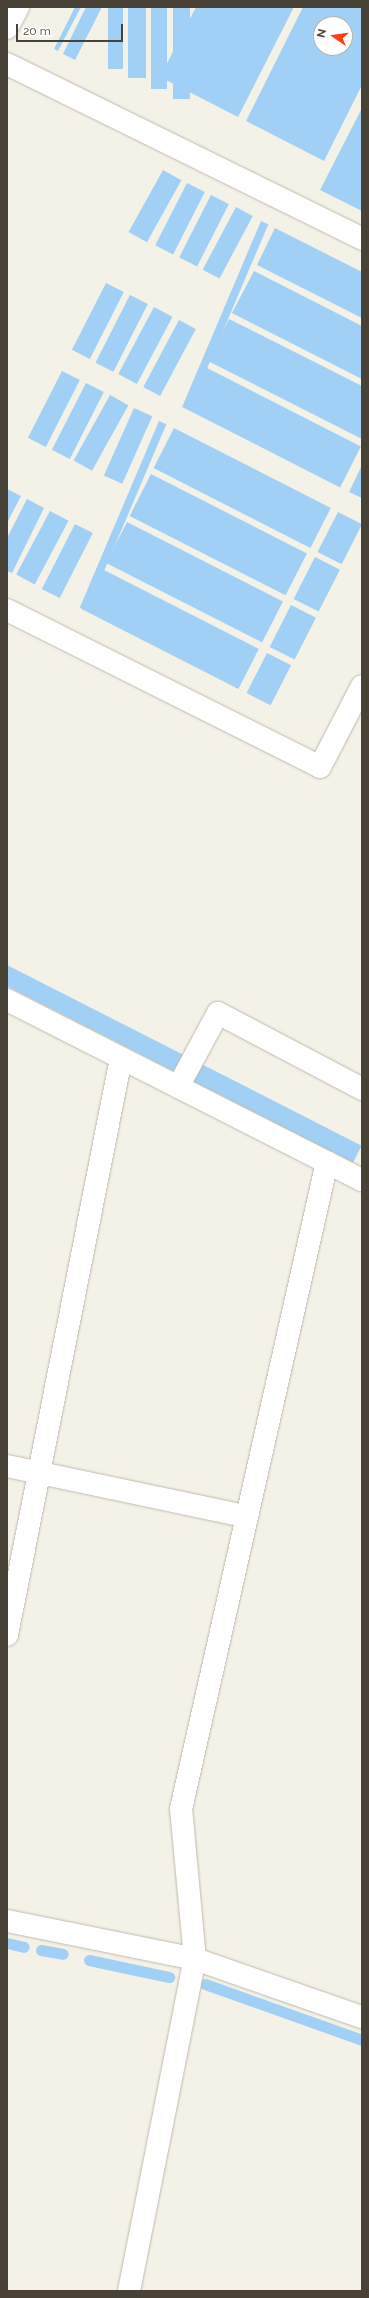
<!DOCTYPE html>
<style>
body{margin:0}
#map{position:relative;width:369px;height:2298px;overflow:hidden;background:#f4f1e7;font-family:Raleway,sans-serif}
div>[style]{position:absolute}
.water>*{inset:0;background:#a0d0f5;transform-origin:0 0}
.stream>*{height:11px;margin:-5.5px;padding:0 5.5px;transform-origin:5.5px;border-radius:5.5px;background:#a0d0f5}
.roads{filter:drop-shadow(0 0 1px #c1b9a9) drop-shadow(0 0 1px #c1b9a9)}
.minor>*{height:22px;margin:-11px;padding:0 11px;transform-origin:11px;border-radius:11px;background:#fff}
span{translate:-50% -50%;white-space:nowrap;text-align:center;line-height:1.15;-webkit-text-stroke:3.5px #fff;paint-order:stroke}
.frame{position:absolute;inset:0;border:8px solid #484135;pointer-events:none}
.north{position:absolute;left:313px;top:16px;width:40px;height:40px;box-sizing:border-box;background:#fff;border:1px solid #b6b3ae;border-radius:50%;rotate:283deg;font-size:11px;font-weight:700;line-height:16px;text-align:center;color:#484135}
.north::after{content:'';display:block;margin:auto;width:14px;height:18px;background:#ff3e13;clip-path:polygon(50% 0,100% 100%,50% 72%,0 100%)}
.scale{position:absolute;left:16px;top:24px;width:107px;height:18px;box-sizing:border-box;border:2px solid #484135;border-top:0;padding-left:5px;font-size:12px;line-height:14px;white-space:nowrap;color:#484135;-webkit-text-stroke:3px #fff;paint-order:stroke}
</style>
<div id="map">
<div class="water">
<div style="clip-path:polygon(75px 7px,81px 7px,58px 51px,54px 49px)"></div>
<div style="clip-path:polygon(86px 7px,102px 7px,75px 60px,63px 54px)"></div>
<div style="left:108px;top:7px;width:15px;height:62px"></div>
<div style="left:128px;top:7px;width:18px;height:71px"></div>
<div style="left:151px;top:7px;width:16px;height:82px"></div>
<div style="left:173px;top:7px;width:17px;height:92px"></div>
<div style="clip-path:polygon(196px 7px,294px 7px,238px 117px,160px 77px)"></div>
<div style="clip-path:polygon(evenodd,303px 7px,362px 7px,362px 85px,324px 161px,246px 121px,303px 7px,321px 24px,345px 24px,345px 48px,321px 48px,321px 24px)"></div>
<div style="clip-path:polygon(362px 108px,362px 211px,320px 190px)"></div>
<div style="left:163px;top:170px;width:21px;height:71px;rotate:29deg"></div>
<div style="left:187px;top:183px;width:20px;height:70px;rotate:27deg"></div>
<div style="left:211px;top:195px;width:20px;height:70px;rotate:27deg"></div>
<div style="left:236px;top:207px;width:19px;height:71px;rotate:28deg"></div>
<div style="left:261px;top:221px;width:8px;height:202px;rotate:23deg"></div>
<div style="clip-path:polygon(275px 228px,362px 272px,362px 318px,257px 265px)"></div>
<div style="clip-path:polygon(254px 271px,362px 326px,362px 379px,232px 313px)"></div>
<div style="left:106px;top:283px;width:20px;height:75px;rotate:27deg"></div>
<div style="left:130px;top:295px;width:20px;height:76px;rotate:27deg"></div>
<div style="left:154px;top:307px;width:21px;height:76px;rotate:28deg"></div>
<div style="clip-path:polygon(229px 319px,362px 386px,362px 439px,208px 361px)"></div>
<div style="left:179px;top:320px;width:19px;height:76px;rotate:28deg"></div>
<div style="left:205px;top:367px;width:175px;height:46px;rotate:27deg"></div>
<div style="left:62px;top:371px;width:20px;height:75px;rotate:27deg"></div>
<div style="left:86px;top:383px;width:20px;height:75px;rotate:27deg"></div>
<div style="left:110px;top:395px;width:21px;height:75px;rotate:29deg"></div>
<div style="left:134px;top:408px;width:20px;height:74px;rotate:24deg"></div>
<div style="left:159px;top:421px;width:8px;height:203px;rotate:23deg"></div>
<div style="left:174px;top:428px;width:176px;height:45px;rotate:27deg"></div>
<div style="clip-path:polygon(362px 465px,362px 498px,349px 492px)"></div>
<div style="left:151px;top:474px;width:175px;height:47px;rotate:27deg"></div>
<div style="clip-path:polygon(7px 489px,21px 496px,7px 523px)"></div>
<div style="clip-path:polygon(27px 499px,44px 508px,12px 573px,7px 571px,7px 538px)"></div>
<div style="left:50px;top:511px;width:21px;height:72px;rotate:28deg"></div>
<div style="left:338px;top:512px;width:27px;height:45px;rotate:27deg"></div>
<div style="left:127px;top:522px;width:175px;height:46px;rotate:27deg"></div>
<div style="left:75px;top:524px;width:20px;height:73px;rotate:27deg"></div>
<div style="left:315px;top:557px;width:28px;height:47px;rotate:27deg"></div>
<div style="left:102px;top:569px;width:176px;height:45px;rotate:27deg"></div>
<div style="left:291px;top:605px;width:28px;height:47px;rotate:27deg"></div>
<div style="left:267px;top:653px;width:27px;height:45px;rotate:27deg"></div>
<div style="left:7px;top:965px;width:398px;height:19px;rotate:27deg"></div>
</div>
<div class="stream">
<div style="left:7px;top:1943px;width:17px;rotate:13deg"></div>
<div style="left:41px;top:1950px;width:22px;rotate:10deg"></div>
<div style="left:89px;top:1960px;width:82px;rotate:12deg"></div>
<div style="left:205px;top:1984px;width:167px;rotate:19.6deg"></div>
</div>
<div class="roads">
<div class="minor">
<div style="left:7px;top:28px;width:24px;rotate:-62deg"></div>
<div style="left:7px;top:64px;width:396px;rotate:26.2deg"></div>
<div style="left:7px;top:610px;width:350px;rotate:26.6deg"></div>
<div style="left:320px;top:767px;width:91px;rotate:-62.6deg"></div>
<div style="left:7px;top:1000px;width:398px;rotate:26.9deg"></div>
<div style="left:178px;top:1087px;width:84px;rotate:-61.6deg"></div>
<div style="left:218px;top:1013px;width:163px;rotate:27.8deg"></div>
<div style="left:7px;top:1466px;width:243px;rotate:11.9deg"></div>
<div style="left:7px;top:1635px;width:588px;rotate:-78.82deg"></div>
<div style="left:7px;top:1921px;width:192px;rotate:11.4deg"></div>
<div style="left:195px;top:1959px;width:177px;rotate:19.2deg"></div>
<div style="left:129px;top:2291px;width:338px;rotate:-78.8deg"></div>
<div style="left:195px;top:1959px;width:151px;rotate:-95.3deg"></div>
<div style="left:181px;top:1809px;width:663px;rotate:-77.28deg"></div>
</div>
</div>
<div class="frame"></div>
<div class="north">N</div>
<div class="scale">20 m</div>
</div>
